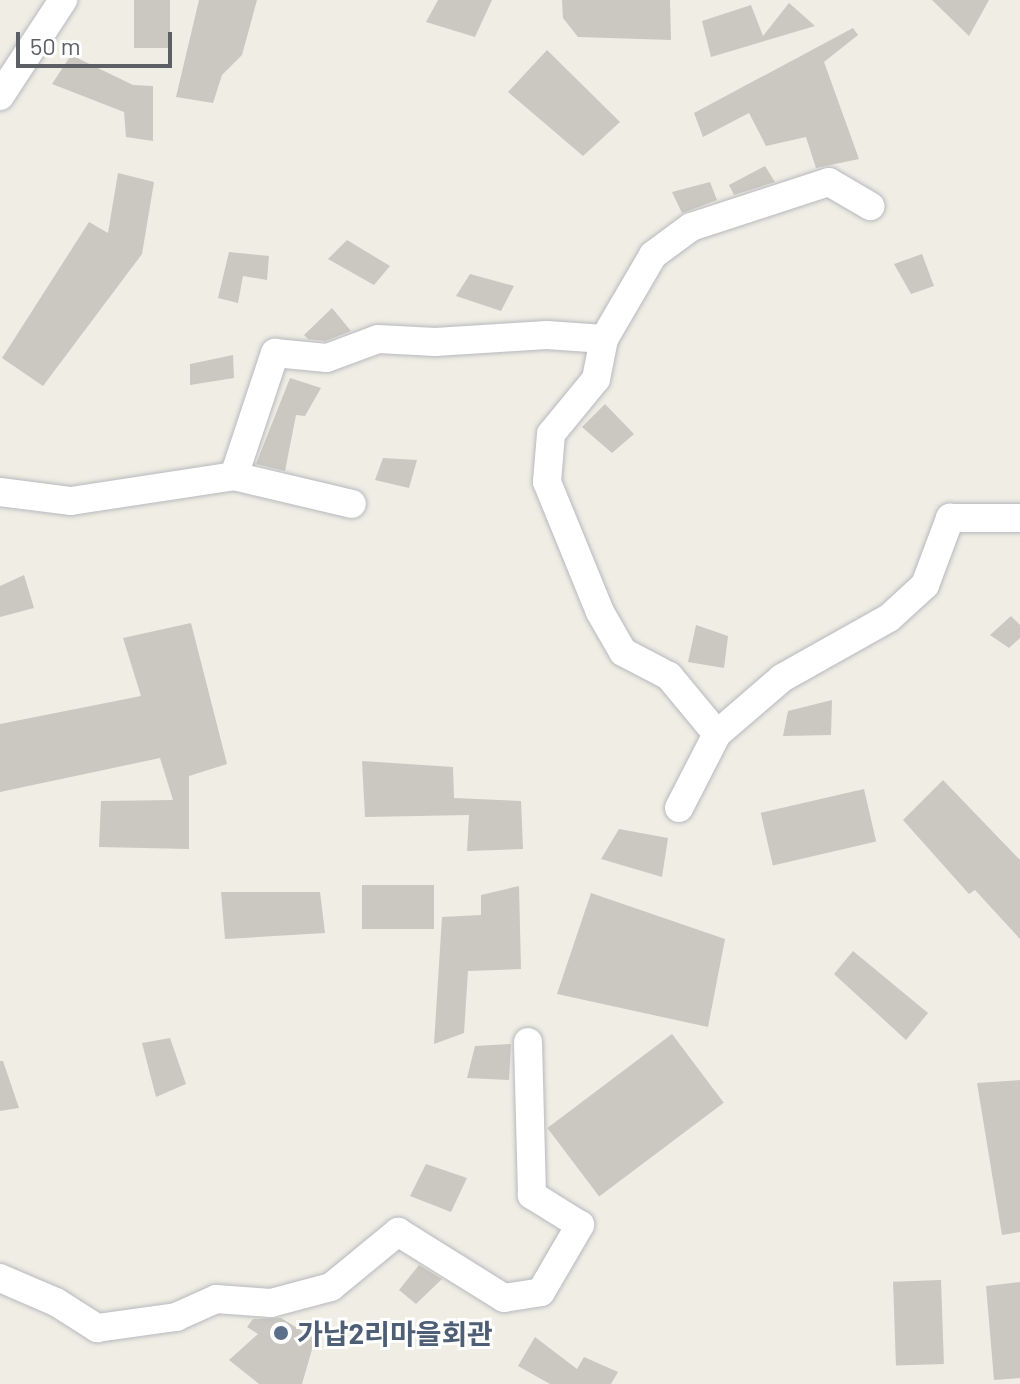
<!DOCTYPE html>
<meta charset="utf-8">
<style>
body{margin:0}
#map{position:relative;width:1020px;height:1384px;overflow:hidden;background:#efede4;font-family:Barlow,"Noto Sans KR",sans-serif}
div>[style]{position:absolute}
.building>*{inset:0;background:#cac8c1;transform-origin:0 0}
.roads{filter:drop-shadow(0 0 2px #b6b9be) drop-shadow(0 0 2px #b6b9be)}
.minor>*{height:28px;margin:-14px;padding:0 14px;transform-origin:14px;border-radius:14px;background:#fff}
.dots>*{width:22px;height:22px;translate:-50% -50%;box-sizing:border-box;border:4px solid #fff;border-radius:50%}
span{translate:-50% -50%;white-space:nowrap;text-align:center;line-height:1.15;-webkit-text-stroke:6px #fff;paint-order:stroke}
.service-label{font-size:28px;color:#4e5e75;font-weight:700}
.left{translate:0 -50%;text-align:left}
.scale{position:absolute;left:16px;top:32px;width:156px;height:36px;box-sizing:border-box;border:4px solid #5c6065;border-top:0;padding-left:10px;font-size:24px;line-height:28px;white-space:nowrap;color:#5c6065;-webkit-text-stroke:6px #fff;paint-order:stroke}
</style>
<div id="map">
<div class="building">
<div style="left:134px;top:0;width:36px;height:48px"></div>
<div style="clip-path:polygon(199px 0,257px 0,242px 55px,222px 75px,213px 103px,176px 97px)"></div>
<div style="clip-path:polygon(438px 0,492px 0,475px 37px,426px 22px)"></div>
<div style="clip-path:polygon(562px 0,670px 0,671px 40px,578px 37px,563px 18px)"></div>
<div style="clip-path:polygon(932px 0,989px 0,969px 36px)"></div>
<div style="clip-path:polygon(789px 3px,815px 26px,711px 57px,702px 21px,751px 5px,763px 36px)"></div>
<div style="clip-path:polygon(853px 28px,858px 35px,824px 62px,859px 159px,816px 168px,806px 137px,766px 146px,749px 113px,703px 137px,694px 113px)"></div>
<div style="clip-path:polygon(547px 50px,620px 122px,583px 156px,508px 92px)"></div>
<div style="clip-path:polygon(71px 55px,133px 85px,153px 86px,153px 141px,126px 137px,124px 112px,52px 84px)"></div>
<div style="clip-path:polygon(765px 166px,775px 182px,734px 195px,729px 185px)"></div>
<div style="clip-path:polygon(118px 173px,154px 182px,142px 254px,43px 386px,2px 358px,89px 222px,108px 233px)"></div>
<div style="clip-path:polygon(710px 182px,717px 200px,682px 213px,672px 192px)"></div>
<div style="clip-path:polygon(347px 240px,390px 266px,374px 285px,328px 259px)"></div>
<div style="clip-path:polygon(229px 252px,269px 256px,267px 280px,243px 276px,238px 303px,218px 298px)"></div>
<div style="clip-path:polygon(922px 254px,934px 286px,911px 294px,894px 264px)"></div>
<div style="clip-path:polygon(470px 274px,514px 286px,501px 311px,456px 296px)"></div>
<div style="clip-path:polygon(332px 308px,351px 331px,325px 341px,308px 339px,304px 335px)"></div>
<div style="clip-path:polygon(233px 355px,234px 378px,190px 385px,190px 364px)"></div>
<div style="clip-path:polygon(290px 378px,321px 388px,305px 416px,296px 415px,285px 471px,256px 464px)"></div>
<div style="clip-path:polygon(605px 404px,634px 434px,612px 453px,582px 427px)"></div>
<div style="clip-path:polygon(383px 458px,417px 460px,409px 488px,375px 480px)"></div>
<div style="clip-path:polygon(24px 575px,34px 608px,0 617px,0 586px)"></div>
<div style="clip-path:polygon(1011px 616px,1020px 625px,1020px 638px,1009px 648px,990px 635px)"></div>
<div style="clip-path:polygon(191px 623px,227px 764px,189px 776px,189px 849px,99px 847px,101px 801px,173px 800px,160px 758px,0 792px,0 724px,141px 696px,123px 638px)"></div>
<div style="clip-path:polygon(696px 625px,728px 636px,724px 668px,688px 662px)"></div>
<div style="clip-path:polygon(832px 700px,831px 735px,783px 736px,788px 711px)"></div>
<div style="clip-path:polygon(362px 761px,453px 767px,454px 798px,521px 801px,523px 849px,467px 851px,469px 815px,365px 817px)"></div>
<div style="clip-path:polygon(943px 780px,1020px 860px,1020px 939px,975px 890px,969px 894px,903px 820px)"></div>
<div style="left:864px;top:789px;width:54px;height:106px;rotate:77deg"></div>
<div style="clip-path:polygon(619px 829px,668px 838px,662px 877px,601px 859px)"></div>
<div style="left:362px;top:885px;width:72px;height:44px"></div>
<div style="clip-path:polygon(519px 886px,521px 969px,468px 971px,464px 1033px,434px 1044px,442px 917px,481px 915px,481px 895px)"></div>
<div style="clip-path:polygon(221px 892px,320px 892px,325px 933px,225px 939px)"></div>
<div style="clip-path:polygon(591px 893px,725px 939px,708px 1027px,557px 994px)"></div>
<div style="clip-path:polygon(853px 951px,928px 1013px,906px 1040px,834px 974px)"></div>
<div style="left:672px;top:1034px;width:86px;height:156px;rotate:53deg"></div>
<div style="clip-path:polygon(170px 1038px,186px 1084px,156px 1097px,142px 1043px)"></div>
<div style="clip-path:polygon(511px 1044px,509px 1080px,467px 1078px,475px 1046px)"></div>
<div style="clip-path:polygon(0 1061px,3px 1061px,19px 1108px,0 1111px)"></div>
<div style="clip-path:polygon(1020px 1080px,1020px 1232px,1002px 1235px,977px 1083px)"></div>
<div style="clip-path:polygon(426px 1164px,467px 1178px,451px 1212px,410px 1196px)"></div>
<div style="clip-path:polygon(419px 1265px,442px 1279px,416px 1304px,399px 1290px)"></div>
<div style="left:941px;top:1280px;width:84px;height:48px;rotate:88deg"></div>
<div style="clip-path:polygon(1020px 1282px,1020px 1378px,994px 1380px,986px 1286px)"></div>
<div style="clip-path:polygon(281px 1318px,315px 1339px,302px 1384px,259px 1384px,229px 1360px,258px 1334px,247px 1327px,253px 1319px)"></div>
<div style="clip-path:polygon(535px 1337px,577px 1369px,584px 1357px,618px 1372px,611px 1384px,550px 1384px,518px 1366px)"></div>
</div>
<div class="roads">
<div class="minor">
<div style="left:0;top:96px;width:115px;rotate:-56.7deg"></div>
<div style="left:604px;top:339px;width:41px;rotate:101.3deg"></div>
<div style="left:596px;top:379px;width:71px;rotate:129.3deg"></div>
<div style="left:551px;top:434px;width:48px;rotate:94.8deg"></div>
<div style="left:547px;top:482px;width:140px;rotate:67.8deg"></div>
<div style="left:600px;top:612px;width:46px;rotate:60.1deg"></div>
<div style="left:623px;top:652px;width:52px;rotate:27.6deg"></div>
<div style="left:669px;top:676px;width:75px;rotate:50.4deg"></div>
<div style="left:234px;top:476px;width:121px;rotate:13.3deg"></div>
<div style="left:0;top:492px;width:72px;rotate:7.2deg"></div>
<div style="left:71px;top:501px;width:165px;rotate:-8.7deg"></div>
<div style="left:234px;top:476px;width:130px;rotate:-71.6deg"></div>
<div style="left:275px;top:353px;width:52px;rotate:5.5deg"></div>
<div style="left:327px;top:358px;width:54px;rotate:-20.4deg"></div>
<div style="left:378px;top:339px;width:57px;rotate:3deg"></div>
<div style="left:435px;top:342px;width:112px;rotate:-3.6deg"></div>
<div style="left:547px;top:335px;width:57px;rotate:4deg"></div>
<div style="left:604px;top:339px;width:97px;rotate:-59.7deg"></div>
<div style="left:653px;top:255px;width:47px;rotate:-36.4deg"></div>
<div style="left:691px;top:227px;width:145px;rotate:-18.1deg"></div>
<div style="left:829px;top:182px;width:48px;rotate:30.3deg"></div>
<div style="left:679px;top:808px;width:83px;rotate:-62.8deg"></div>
<div style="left:717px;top:734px;width:86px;rotate:-40.7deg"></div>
<div style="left:782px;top:678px;width:123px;rotate:-29.3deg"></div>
<div style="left:889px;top:618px;width:49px;rotate:-42.5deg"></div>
<div style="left:925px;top:585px;width:72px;rotate:-69.5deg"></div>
<div style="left:950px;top:518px;width:70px"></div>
<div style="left:0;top:1278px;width:61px;rotate:23.2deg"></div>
<div style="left:56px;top:1302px;width:49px;rotate:32.4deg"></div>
<div style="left:97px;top:1328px;width:80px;rotate:-7.9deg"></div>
<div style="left:176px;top:1317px;width:44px;rotate:-24.2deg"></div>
<div style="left:216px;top:1299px;width:55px;rotate:4.2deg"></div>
<div style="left:271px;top:1303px;width:62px;rotate:-14.9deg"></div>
<div style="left:331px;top:1287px;width:87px;rotate:-39.4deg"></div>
<div style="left:398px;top:1232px;width:125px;rotate:31.9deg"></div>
<div style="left:504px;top:1298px;width:37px;rotate:-9deg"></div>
<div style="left:541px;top:1292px;width:78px;rotate:-59.8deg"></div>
<div style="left:580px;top:1225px;width:57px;rotate:-148deg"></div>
<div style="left:532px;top:1195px;width:153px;rotate:-91.5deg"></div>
</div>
</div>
<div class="dots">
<div style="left:281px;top:1333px;background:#5c6f8a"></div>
</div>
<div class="service-label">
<span class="left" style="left:297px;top:1333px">가납2리마을회관</span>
</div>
<div class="scale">50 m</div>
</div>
